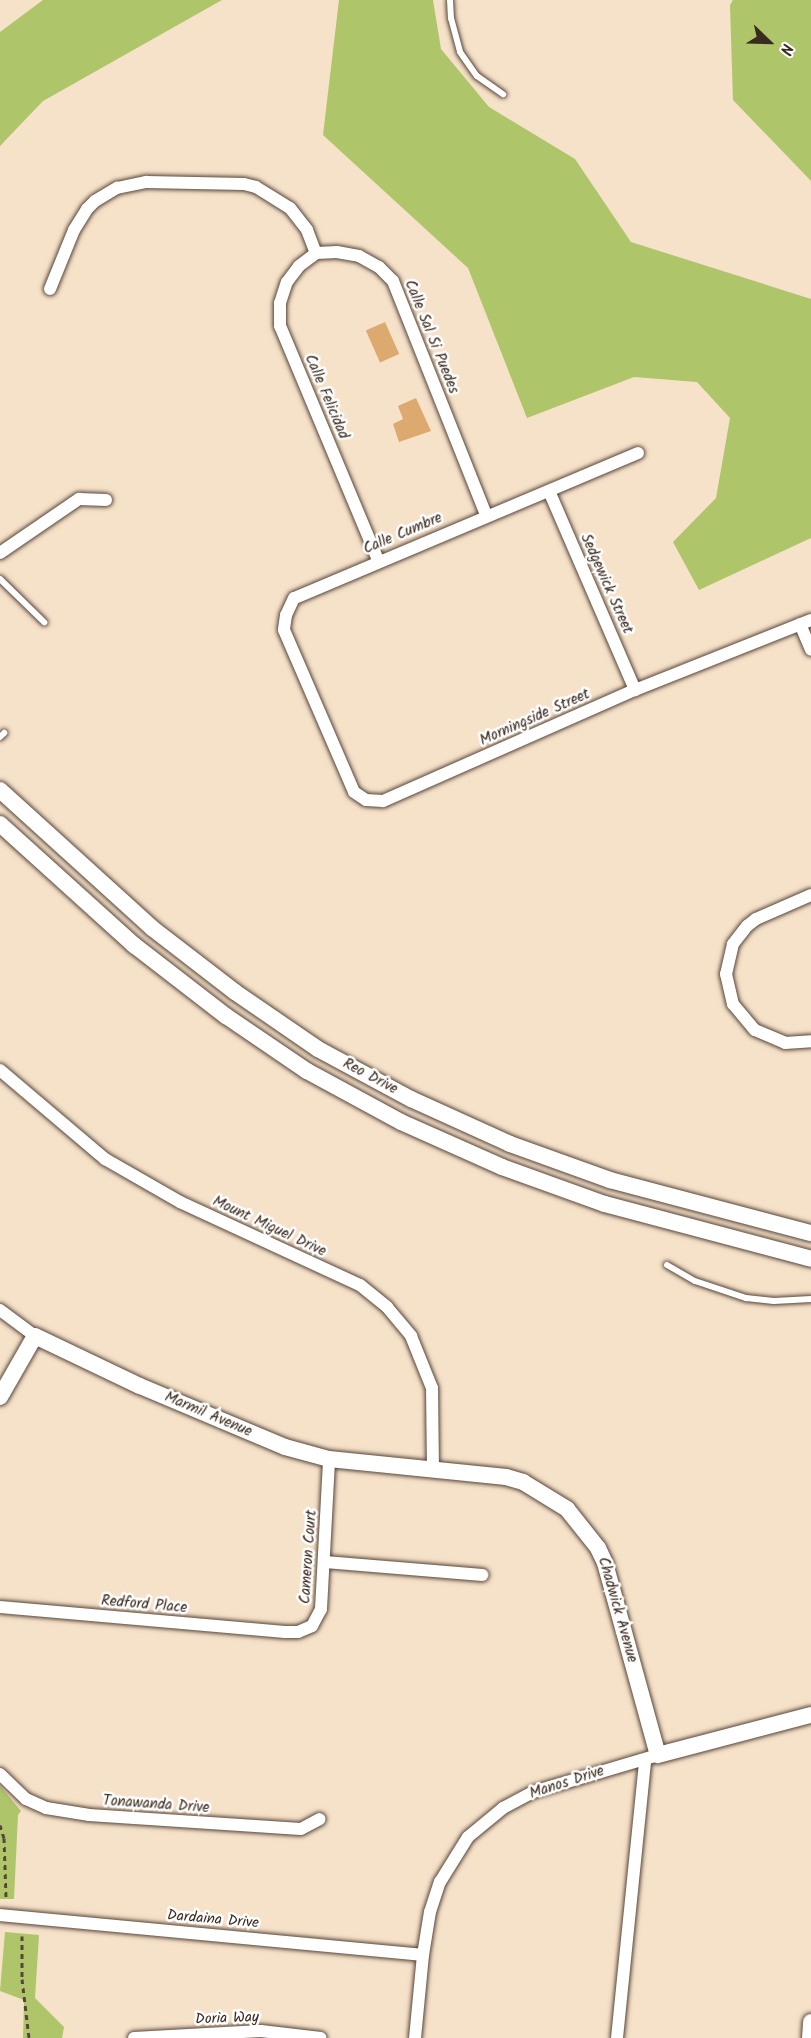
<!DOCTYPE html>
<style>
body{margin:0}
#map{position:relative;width:811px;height:2038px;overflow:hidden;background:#f6e1c9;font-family:Kalam,sans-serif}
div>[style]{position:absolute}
.green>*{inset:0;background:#afc56a}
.building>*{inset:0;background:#dcaa6f;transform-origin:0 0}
.path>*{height:3px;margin-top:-1.5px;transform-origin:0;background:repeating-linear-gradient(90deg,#574538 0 4.5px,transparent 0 9px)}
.roads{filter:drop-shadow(0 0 2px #574538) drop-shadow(0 0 2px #574538)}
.lane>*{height:6px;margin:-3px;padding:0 3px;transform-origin:3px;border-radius:3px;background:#fff}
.street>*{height:12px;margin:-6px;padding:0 6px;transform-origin:6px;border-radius:6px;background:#fff}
.secondary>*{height:16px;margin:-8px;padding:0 8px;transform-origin:8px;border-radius:8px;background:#fff}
span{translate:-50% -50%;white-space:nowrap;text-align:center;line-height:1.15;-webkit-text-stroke:5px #fff;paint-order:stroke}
.street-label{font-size:15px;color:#3b2a1e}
.north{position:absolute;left:739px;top:12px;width:60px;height:60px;-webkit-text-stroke:4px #fff;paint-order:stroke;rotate:113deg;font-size:16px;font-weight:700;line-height:24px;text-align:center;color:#3b2a1e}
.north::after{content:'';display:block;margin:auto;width:21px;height:27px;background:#3b2a1e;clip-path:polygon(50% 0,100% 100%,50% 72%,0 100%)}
</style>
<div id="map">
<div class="green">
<div style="clip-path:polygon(43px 0,222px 0,43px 101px,0 146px,0 32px)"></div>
<div style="clip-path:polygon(339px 0,433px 0,441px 49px,489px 107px,575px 159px,631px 242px,811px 299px,811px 538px,699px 590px,673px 542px,716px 498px,730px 418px,697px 382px,634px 377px,527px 418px,468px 268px,323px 135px)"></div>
<div style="clip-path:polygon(733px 0,811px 0,811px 181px,733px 100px,730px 5px)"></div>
<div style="clip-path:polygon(0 1786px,21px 1811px,18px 1815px,14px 1899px,0 1899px)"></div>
<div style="clip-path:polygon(5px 1932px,39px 1935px,35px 1998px,64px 2027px,62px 2038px,23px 2038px,24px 2000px,0 1991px)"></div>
</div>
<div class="building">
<div style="left:385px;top:322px;width:35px;height:21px;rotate:66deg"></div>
<div style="clip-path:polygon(416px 398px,431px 431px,399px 442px,393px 424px,403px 419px,398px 406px)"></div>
</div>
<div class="path">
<div style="left:0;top:1825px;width:14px;rotate:73deg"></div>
<div style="left:4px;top:1838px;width:59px;rotate:88.1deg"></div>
<div style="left:22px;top:1936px;width:43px;rotate:90deg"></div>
<div style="left:22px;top:1979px;width:59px;rotate:83.2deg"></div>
</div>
<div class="roads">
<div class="lane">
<div style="left:450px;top:0;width:18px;rotate:87deg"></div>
<div style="left:451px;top:18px;width:35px;rotate:75deg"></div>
<div style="left:460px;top:52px;width:29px;rotate:55deg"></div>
<div style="left:477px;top:76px;width:32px;rotate:35deg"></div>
<div style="left:0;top:579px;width:62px;rotate:44.3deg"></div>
<div style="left:0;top:737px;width:6px;rotate:-45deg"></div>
<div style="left:667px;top:1265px;width:32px;rotate:30deg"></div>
<div style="left:695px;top:1281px;width:54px;rotate:18.4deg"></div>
<div style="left:746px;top:1298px;width:28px;rotate:6deg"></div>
<div style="left:774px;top:1301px;width:37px;rotate:-3deg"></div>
</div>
<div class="street">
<div style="left:50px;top:289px;width:64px;rotate:-67.9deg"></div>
<div style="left:74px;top:230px;width:25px;rotate:-58deg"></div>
<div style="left:87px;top:209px;width:11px;rotate:-45deg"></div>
<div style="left:95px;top:201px;width:26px;rotate:-31deg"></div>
<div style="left:117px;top:188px;width:30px;rotate:-12deg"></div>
<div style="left:146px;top:182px;width:98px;rotate:1.2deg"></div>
<div style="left:244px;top:184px;width:12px;rotate:14deg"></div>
<div style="left:256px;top:187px;width:40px;rotate:32deg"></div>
<div style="left:290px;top:208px;width:28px;rotate:52deg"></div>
<div style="left:307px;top:230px;width:25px;rotate:69deg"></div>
<div style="left:638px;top:453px;width:373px;rotate:157.1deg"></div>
<div style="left:294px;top:598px;width:19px;rotate:115deg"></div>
<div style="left:286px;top:615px;width:15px;rotate:98deg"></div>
<div style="left:284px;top:630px;width:176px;rotate:66.6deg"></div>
<div style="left:354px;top:792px;width:14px;rotate:34deg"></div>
<div style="left:366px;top:800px;width:17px;rotate:3deg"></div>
<div style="left:383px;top:801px;width:275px;rotate:-23.8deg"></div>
<div style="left:635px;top:690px;width:189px;rotate:-21.7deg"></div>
<div style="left:549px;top:491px;width:217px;rotate:66.6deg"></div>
<div style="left:0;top:553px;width:96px;rotate:-34.4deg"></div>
<div style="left:79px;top:499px;width:27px;rotate:2deg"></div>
<div style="left:378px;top:560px;width:254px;rotate:-112.7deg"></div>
<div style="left:280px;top:326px;width:23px;rotate:-90deg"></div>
<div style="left:280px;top:303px;width:22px;rotate:-72deg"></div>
<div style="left:287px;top:282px;width:20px;rotate:-53deg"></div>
<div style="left:299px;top:266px;width:21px;rotate:-37deg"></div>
<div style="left:316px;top:253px;width:21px;rotate:-3deg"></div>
<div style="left:337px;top:252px;width:22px;rotate:10deg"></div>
<div style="left:359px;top:256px;width:23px;rotate:29deg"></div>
<div style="left:379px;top:267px;width:20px;rotate:45deg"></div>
<div style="left:393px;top:281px;width:252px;rotate:68.3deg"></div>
<div style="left:800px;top:624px;width:28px;rotate:67deg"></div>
<div style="left:811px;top:895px;width:60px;rotate:156.4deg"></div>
<div style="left:756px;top:919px;width:11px;rotate:142deg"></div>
<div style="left:747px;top:926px;width:23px;rotate:128deg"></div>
<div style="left:733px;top:944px;width:31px;rotate:103deg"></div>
<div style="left:726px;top:974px;width:31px;rotate:77deg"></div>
<div style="left:733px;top:1004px;width:34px;rotate:50deg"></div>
<div style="left:755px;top:1030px;width:33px;rotate:23deg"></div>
<div style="left:785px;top:1043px;width:26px;rotate:-4deg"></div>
<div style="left:0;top:1070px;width:138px;rotate:40.3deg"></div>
<div style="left:105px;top:1159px;width:86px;rotate:29.8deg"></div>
<div style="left:180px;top:1202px;width:198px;rotate:24.8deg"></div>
<div style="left:360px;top:1285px;width:35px;rotate:39deg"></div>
<div style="left:387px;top:1307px;width:38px;rotate:50deg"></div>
<div style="left:411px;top:1336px;width:56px;rotate:68deg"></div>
<div style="left:432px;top:1388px;width:80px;rotate:89.3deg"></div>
<div style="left:0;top:1310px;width:44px;rotate:36.6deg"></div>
<div style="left:325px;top:1562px;width:158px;rotate:4.7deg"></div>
<div style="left:0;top:1607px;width:286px;rotate:5deg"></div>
<div style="left:285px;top:1632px;width:13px"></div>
<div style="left:298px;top:1632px;width:15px;rotate:-23deg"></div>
<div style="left:312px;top:1626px;width:19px;rotate:-62deg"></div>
<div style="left:321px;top:1609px;width:150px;rotate:-86.9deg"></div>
<div style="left:0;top:1774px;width:36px;rotate:44deg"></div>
<div style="left:26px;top:1799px;width:22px;rotate:24deg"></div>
<div style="left:46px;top:1808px;width:44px;rotate:9.2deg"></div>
<div style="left:89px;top:1815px;width:212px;rotate:3.8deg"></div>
<div style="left:301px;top:1829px;width:21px;rotate:-28deg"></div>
<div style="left:0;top:1915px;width:425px;rotate:5.4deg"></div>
<div style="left:134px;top:2038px;width:127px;rotate:-3.2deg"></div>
<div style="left:261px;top:2031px;width:60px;rotate:6.7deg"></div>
<div style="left:415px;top:2038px;width:83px;rotate:-84.5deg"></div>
<div style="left:423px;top:1955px;width:44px;rotate:-80.8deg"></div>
<div style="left:430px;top:1912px;width:32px;rotate:-72deg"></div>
<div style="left:440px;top:1882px;width:53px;rotate:-58.1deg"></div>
<div style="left:468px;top:1837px;width:45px;rotate:-39.6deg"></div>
<div style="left:503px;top:1808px;width:34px;rotate:-28deg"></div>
<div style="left:533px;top:1792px;width:130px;rotate:-16.5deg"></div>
<div style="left:617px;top:2038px;width:279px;rotate:-84.2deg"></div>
</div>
<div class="secondary">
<div style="left:0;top:790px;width:205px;rotate:42.2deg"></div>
<div style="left:152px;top:928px;width:105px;rotate:37.6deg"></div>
<div style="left:235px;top:992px;width:101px;rotate:34.5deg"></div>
<div style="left:318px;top:1049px;width:106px;rotate:28.3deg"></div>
<div style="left:411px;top:1099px;width:109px;rotate:24.4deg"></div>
<div style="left:510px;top:1144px;width:106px;rotate:19.8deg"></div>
<div style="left:610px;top:1180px;width:208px;rotate:14.8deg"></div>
<div style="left:0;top:824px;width:181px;rotate:42.1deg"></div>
<div style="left:134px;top:945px;width:116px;rotate:37.7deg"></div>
<div style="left:226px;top:1016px;width:98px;rotate:34.2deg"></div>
<div style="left:307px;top:1071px;width:107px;rotate:28.5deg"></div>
<div style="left:401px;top:1122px;width:111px;rotate:24deg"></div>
<div style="left:502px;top:1167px;width:109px;rotate:19.8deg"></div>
<div style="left:605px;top:1204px;width:213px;rotate:14.9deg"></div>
<div style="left:0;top:1397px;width:70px;rotate:-60.2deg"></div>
<div style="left:35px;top:1336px;width:116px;rotate:25.5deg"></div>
<div style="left:140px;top:1386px;width:157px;rotate:22.8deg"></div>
<div style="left:285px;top:1447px;width:46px;rotate:15.3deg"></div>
<div style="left:329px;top:1459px;width:178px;rotate:5.8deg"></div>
<div style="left:506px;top:1477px;width:18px;rotate:16deg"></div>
<div style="left:523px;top:1482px;width:52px;rotate:31.5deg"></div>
<div style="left:567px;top:1509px;width:50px;rotate:51.5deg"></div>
<div style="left:598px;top:1548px;width:17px;rotate:65deg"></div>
<div style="left:605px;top:1563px;width:199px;rotate:74.6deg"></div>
<div style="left:658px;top:1755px;width:158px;rotate:-14.7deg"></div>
<div style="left:810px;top:2038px;width:16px;rotate:-86deg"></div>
</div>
</div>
<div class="street-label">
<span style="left:431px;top:337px;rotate:68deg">Calle Sal Si Puedes</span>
<span style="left:326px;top:397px;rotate:67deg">Calle Felicidad</span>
<span style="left:403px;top:534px;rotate:-23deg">Calle Cumbre</span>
<span style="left:606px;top:584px;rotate:66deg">Sedgewick Street</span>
<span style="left:535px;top:718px;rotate:-24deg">Morningside Street</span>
<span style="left:370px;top:1077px;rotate:28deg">Reo Drive</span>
<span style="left:269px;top:1227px;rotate:25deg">Mount Miguel Drive</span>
<span style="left:208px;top:1415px;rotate:23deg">Marmil Avenue</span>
<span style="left:309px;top:1557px;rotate:-86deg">Cameron Court</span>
<span style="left:144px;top:1605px;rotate:5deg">Redford Place</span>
<span style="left:617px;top:1610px;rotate:74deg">Chadwick Avenue</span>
<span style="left:567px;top:1783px;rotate:-18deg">Manos Drive</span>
<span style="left:156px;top:1805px;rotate:4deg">Tonawanda Drive</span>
<span style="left:213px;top:1920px;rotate:5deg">Dardaina Drive</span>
<span style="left:227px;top:2019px;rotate:-2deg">Doria Way</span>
</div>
<div class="north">N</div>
</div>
